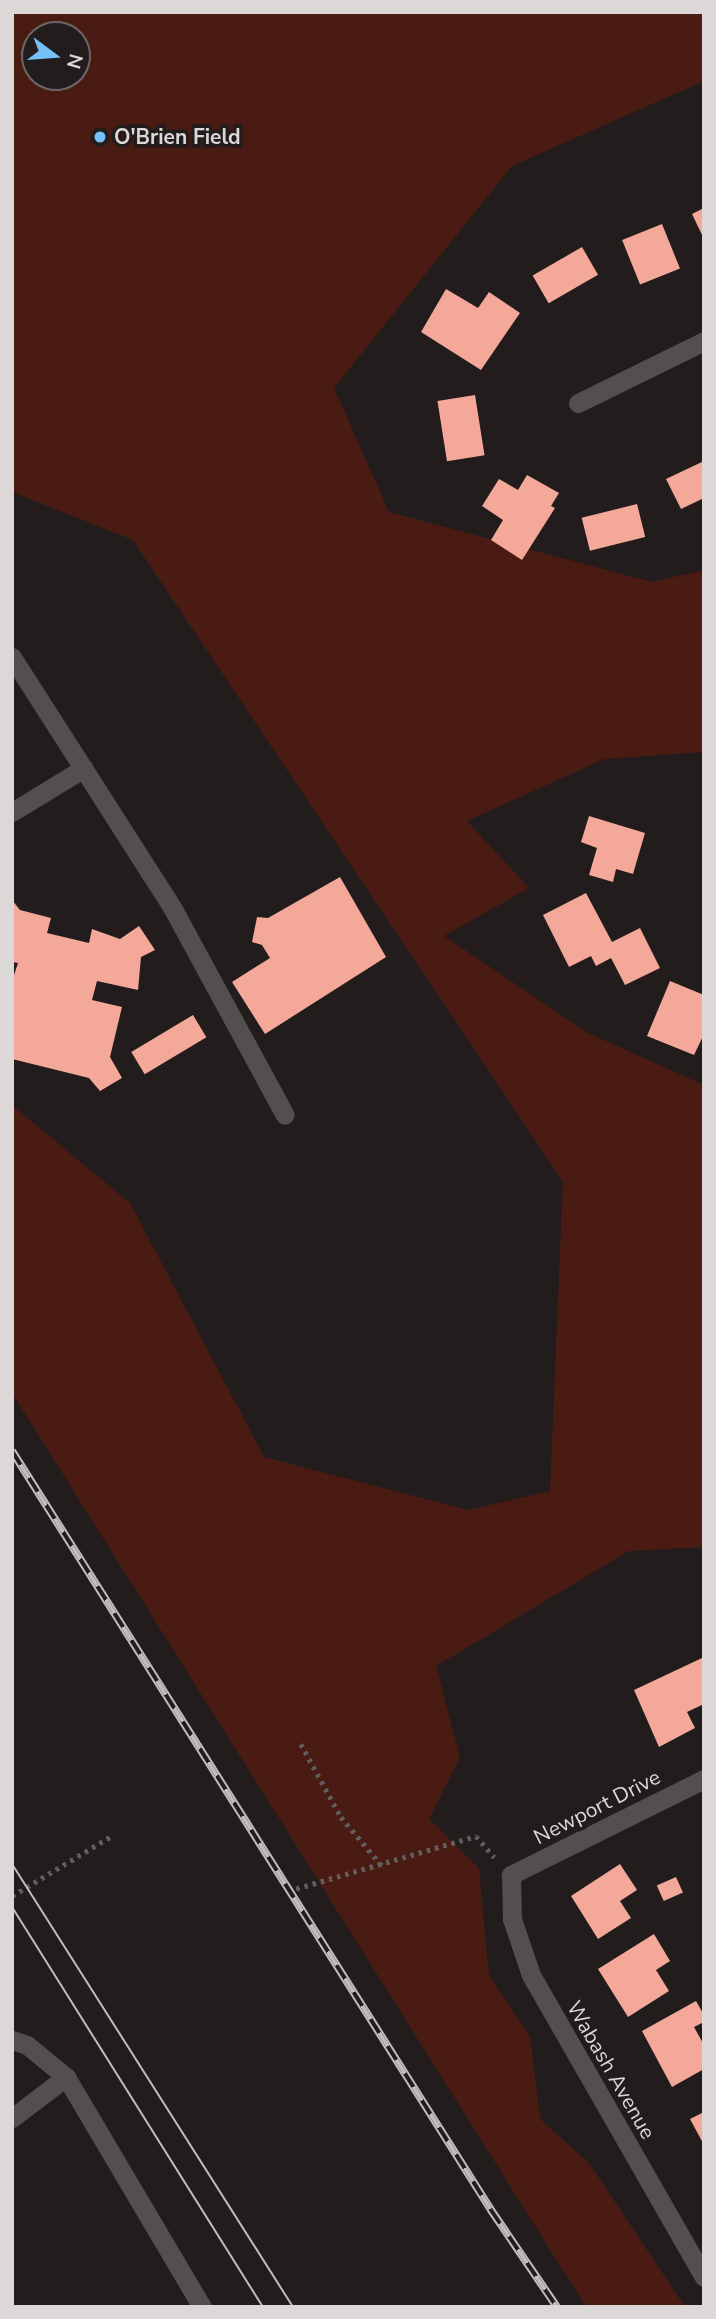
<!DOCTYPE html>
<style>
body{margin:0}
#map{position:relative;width:716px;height:2319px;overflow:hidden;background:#221d1c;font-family:"Nunito Sans",sans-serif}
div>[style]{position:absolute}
.green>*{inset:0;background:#4a1b13}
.building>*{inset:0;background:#f3a899;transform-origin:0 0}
.path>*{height:4.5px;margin-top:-2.25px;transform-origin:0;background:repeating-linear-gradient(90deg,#625d5c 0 3.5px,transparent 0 8.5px)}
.service>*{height:19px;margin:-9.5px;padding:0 9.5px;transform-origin:9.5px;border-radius:9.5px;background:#524f4e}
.minor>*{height:19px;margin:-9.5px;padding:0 9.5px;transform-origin:9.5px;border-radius:9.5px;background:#524f4e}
.tram>*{height:2px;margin:-1px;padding:0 1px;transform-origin:1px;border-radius:1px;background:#c0bcbc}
.rail>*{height:8px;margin-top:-4px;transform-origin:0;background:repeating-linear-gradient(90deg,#221d1c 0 16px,#c0bcbc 0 32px);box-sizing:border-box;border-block:2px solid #c0bcbc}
.dots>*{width:19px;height:19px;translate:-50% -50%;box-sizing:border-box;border:4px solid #221d1c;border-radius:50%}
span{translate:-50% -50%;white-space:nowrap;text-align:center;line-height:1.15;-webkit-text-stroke:7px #221d1c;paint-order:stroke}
.poi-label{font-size:21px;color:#dcd8d8;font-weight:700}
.left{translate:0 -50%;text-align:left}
.street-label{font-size:21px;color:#dcd8d8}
.frame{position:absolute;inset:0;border:14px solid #dcd8d8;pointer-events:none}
.north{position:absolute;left:21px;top:21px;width:70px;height:70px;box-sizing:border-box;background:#221d1c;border:2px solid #6c6867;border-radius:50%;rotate:106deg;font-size:19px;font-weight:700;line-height:28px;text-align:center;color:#dcd8d8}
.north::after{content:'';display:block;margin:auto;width:24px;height:32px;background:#75c0f6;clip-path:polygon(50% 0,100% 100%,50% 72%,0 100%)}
</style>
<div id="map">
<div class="green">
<div style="clip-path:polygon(evenodd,12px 12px,704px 12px,704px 81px,512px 166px,334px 388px,389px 512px,652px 582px,704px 570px,704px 752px,604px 759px,467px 821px,529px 888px,444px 936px,588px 1033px,704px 1085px,704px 1547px,629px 1551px,436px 1666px,460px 1757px,429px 1819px,479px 1869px,489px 1976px,530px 2037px,540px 2119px,589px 2163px,685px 2307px,586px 2307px,12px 1393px,12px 1105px,130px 1203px,264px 1457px,468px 1510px,550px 1491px,563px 1182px,133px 540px,12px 492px,12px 12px,35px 35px,77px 35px,77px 77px,35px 77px,35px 35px)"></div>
</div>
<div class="building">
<div style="clip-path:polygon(704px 208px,704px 239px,692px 214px)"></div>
<div style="left:662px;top:224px;width:48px;height:43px;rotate:68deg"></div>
<div style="left:582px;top:247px;width:32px;height:57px;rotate:60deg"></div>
<div style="clip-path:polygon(446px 289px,478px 308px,489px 292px,520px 313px,481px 370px,421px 332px)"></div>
<div style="left:475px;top:395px;width:61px;height:38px;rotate:81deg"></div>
<div style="clip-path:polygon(704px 461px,704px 498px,681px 509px,666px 479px)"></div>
<div style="clip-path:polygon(527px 475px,559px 493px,551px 506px,555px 508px,522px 560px,491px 540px,503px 520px,482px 506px,499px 479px,518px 490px)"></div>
<div style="left:637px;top:504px;width:34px;height:57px;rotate:76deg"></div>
<div style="clip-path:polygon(589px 816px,645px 833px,633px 874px,616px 869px,613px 882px,589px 875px,597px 848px,581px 842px)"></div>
<div style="clip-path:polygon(340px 877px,386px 957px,265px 1034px,232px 982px,270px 958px,262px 945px,252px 942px,257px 917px,268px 918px)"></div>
<div style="clip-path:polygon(586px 893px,612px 942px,640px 928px,660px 968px,625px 985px,611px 958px,596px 966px,591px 956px,569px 967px,543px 915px)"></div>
<div style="clip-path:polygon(12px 900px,20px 910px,51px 918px,47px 933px,89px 943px,92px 929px,120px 939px,139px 926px,155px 950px,141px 957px,138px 990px,97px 981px,92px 1000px,122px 1007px,110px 1057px,122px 1078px,100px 1091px,89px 1078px,12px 1059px,12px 981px,18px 963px,12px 962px)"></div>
<div style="clip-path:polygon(670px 981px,704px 995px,704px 1034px,694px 1055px,647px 1036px)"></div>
<div style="left:193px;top:1015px;width:26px;height:72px;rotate:59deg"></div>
<div style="clip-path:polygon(702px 1658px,704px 1704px,687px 1712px,695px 1728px,659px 1747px,634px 1690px)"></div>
<div style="clip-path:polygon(620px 1864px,637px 1890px,620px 1901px,631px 1918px,598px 1939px,571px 1896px)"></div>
<div style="left:676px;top:1877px;width:17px;height:21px;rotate:66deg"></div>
<div style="clip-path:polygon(654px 1934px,670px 1961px,656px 1970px,669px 1991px,628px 2017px,598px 1969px)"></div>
<div style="clip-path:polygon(696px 2001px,704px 2015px,704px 2022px,694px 2027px,704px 2045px,704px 2069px,672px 2087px,642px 2031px)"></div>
<div style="clip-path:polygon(704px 2112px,704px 2145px,690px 2119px)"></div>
</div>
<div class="path">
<div style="left:301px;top:1744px;width:83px;rotate:61.3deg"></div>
<div style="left:341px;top:1817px;width:65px;rotate:50deg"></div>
<div style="left:288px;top:1891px;width:196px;rotate:-16.3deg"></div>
<div style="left:476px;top:1836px;width:28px;rotate:49deg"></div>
<div style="left:12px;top:1896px;width:118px;rotate:-31.1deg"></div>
</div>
<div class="service">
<div style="left:12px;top:657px;width:299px;rotate:57.4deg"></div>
<div style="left:173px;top:909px;width:234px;rotate:61.5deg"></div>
<div style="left:12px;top:812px;width:84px;rotate:-31.4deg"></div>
<div style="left:12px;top:2040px;width:16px;rotate:18deg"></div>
<div style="left:27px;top:2045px;width:50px;rotate:39.4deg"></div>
<div style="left:66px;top:2077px;width:267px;rotate:59.4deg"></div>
<div style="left:12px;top:2118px;width:68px;rotate:-37.2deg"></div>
</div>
<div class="minor">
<div style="left:578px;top:403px;width:140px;rotate:-26.2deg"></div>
<div style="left:704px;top:1779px;width:216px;rotate:153.6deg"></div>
<div style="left:511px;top:1875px;width:44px;rotate:88.7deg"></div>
<div style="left:512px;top:1919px;width:59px;rotate:71.3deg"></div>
<div style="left:531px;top:1975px;width:348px;rotate:60.2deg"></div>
</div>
<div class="tram">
<div style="left:12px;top:1864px;width:525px;rotate:57.61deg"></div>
<div style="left:12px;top:1907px;width:472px;rotate:57.9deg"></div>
</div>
<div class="rail">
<div style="left:12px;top:1451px;width:898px;rotate:57.74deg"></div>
<div style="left:491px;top:2210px;width:117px;rotate:55.8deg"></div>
</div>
<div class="dots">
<div style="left:100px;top:137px;background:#75c0f6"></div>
</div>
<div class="poi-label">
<span class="left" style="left:114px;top:137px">O'Brien Field</span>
</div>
<div class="street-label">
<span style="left:597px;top:1807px;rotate:-27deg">Newport Drive</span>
<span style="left:611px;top:2070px;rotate:60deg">Wabash Avenue</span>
</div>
<div class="frame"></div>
<div class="north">N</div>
</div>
